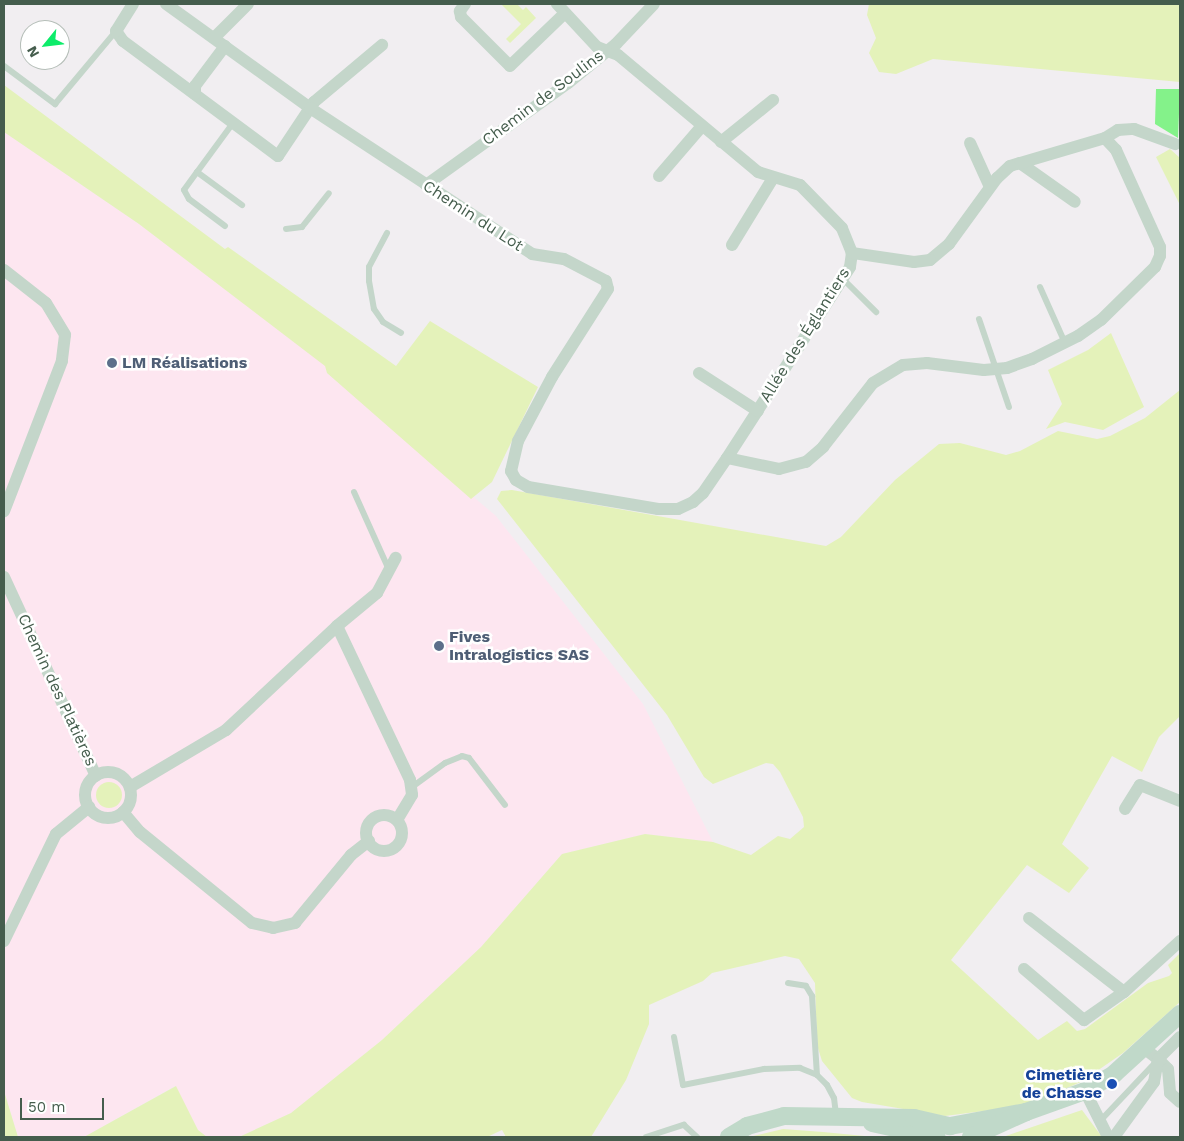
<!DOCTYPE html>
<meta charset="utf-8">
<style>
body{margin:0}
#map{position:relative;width:1184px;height:1141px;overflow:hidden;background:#f1eef1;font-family:"Work Sans",sans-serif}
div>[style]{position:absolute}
.commercial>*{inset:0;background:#fde6f0}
.green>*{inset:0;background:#e4f2ba}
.round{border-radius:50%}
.water>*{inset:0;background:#84f28a}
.lane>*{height:6px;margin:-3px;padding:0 3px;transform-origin:3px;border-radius:3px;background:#c4d6ca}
.street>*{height:12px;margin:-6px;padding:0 6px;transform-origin:6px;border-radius:6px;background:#c4d6ca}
.street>.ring{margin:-6px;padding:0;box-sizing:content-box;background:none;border:12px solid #c4d6ca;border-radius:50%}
.secondary>*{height:18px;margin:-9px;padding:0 9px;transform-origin:9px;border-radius:9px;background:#c0d9c9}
.dots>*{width:14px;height:14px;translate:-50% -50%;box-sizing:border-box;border:2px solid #fff;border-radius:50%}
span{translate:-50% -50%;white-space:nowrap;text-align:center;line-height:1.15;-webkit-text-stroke:5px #fff;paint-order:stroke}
.street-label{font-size:16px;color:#455d4d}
.service-label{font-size:16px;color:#4e5e75;font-weight:700}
.left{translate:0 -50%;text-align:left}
.transit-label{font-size:16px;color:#164399;font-weight:700}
.right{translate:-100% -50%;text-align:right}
.frame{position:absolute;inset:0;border:5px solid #455d4d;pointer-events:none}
.north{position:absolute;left:20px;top:20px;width:50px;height:50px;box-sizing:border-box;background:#fff;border:1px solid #b5beb8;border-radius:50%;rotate:241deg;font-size:14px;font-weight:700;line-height:20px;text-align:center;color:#455d4d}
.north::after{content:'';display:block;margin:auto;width:18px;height:22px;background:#0dec6a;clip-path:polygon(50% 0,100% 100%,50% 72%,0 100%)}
.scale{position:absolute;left:20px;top:1098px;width:84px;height:22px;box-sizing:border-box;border:2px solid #455d4d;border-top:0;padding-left:6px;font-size:15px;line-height:18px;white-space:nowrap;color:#455d4d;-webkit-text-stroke:4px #fff;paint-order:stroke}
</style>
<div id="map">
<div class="commercial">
<div style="clip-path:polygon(4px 132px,139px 224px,326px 366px,327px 373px,496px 516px,643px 704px,713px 842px,645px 834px,562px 854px,481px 947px,382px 1040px,291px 1113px,239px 1137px,207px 1137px,198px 1130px,175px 1086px,84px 1137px,18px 1137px,4px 1091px)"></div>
</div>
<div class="green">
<div style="clip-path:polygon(501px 4px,517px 4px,523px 10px,526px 7px,536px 18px,510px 43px,506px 39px,521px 24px)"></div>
<div style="clip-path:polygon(869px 4px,1180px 4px,1180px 82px,933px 59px,896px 74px,879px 72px,869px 53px,876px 38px,867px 15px)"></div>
<div style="clip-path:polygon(4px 85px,225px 249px,228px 247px,396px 366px,430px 321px,538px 387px,492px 482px,471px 499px,327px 373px,325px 366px,139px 224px,4px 132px)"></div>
<div style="clip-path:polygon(1170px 149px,1180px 158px,1180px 205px,1156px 157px)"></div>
<div style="clip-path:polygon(1111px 333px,1144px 407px,1103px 430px,1065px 422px,1046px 429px,1062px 404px,1048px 370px,1088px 350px)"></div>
<div style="clip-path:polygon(1180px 390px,1180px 716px,1159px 737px,1142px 772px,1112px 756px,1062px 844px,1089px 868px,1069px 893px,1027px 865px,951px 960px,1038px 1040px,1067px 1021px,1077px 1031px,1085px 1029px,1148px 983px,1169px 976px,1172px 973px,1168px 965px,1180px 953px,1180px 1002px,1123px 1053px,1081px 1082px,1038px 1100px,1007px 1108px,945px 1116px,862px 1102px,852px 1098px,822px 1061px,817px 1045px,815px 983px,799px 959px,785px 956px,712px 973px,703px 981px,649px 1005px,649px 1024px,626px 1080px,591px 1137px,506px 1137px,502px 1130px,487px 1137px,239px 1137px,291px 1113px,382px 1040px,481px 947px,562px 854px,645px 834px,713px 842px,751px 855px,778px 836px,790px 839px,804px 827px,803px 817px,780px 772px,773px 764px,766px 763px,713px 784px,704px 777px,667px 715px,497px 499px,501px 491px,512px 490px,826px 546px,841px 537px,895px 480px,939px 444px,960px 443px,1006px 455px,1020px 451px,1058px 431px,1097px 439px,1110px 436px,1145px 418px)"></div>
<div class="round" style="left:96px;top:782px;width:26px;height:26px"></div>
<div style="clip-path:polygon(176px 1086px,198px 1130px,207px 1137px,84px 1137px)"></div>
<div style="clip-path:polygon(4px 1091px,18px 1137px,4px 1137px)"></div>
<div style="clip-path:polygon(1082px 1110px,1102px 1137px,1003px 1137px)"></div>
<div style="clip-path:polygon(783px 1129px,823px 1132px,875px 1137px,749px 1137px)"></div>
</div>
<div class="water">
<div style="clip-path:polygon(1156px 89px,1180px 89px,1178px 138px,1155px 124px)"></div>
</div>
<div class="lane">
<div style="left:4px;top:66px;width:64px;rotate:36.7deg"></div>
<div style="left:55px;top:104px;width:95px;rotate:-50.1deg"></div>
<div style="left:233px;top:123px;width:61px;rotate:126.3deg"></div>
<div style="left:197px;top:172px;width:56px;rotate:36.3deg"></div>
<div style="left:197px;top:172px;width:22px;rotate:126deg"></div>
<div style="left:184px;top:190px;width:10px;rotate:61deg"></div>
<div style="left:189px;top:199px;width:45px;rotate:36.9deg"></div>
<div style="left:286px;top:229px;width:16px;rotate:-7deg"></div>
<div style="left:302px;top:227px;width:43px;rotate:-51.5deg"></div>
<div style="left:387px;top:233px;width:38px;rotate:118deg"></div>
<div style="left:369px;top:267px;width:14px;rotate:90deg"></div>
<div style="left:369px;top:281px;width:28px;rotate:80deg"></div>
<div style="left:374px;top:309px;width:16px;rotate:55deg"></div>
<div style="left:383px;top:322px;width:21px;rotate:31deg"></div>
<div style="left:843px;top:279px;width:47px;rotate:45deg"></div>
<div style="left:1040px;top:287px;width:61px;rotate:65.9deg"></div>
<div style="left:979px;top:319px;width:93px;rotate:71.2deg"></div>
<div style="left:354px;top:492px;width:85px;rotate:65.8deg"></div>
<div style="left:412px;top:787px;width:41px;rotate:-36deg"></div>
<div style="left:445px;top:763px;width:18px;rotate:-22deg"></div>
<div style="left:462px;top:756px;width:7px;rotate:16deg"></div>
<div style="left:469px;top:758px;width:59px;rotate:52.5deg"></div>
<div style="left:788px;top:983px;width:18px;rotate:9deg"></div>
<div style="left:806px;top:986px;width:12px;rotate:59deg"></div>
<div style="left:812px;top:996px;width:79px;rotate:86.4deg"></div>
<div style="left:674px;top:1037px;width:49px;rotate:79.4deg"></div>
<div style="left:683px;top:1085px;width:83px;rotate:-11.2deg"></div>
<div style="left:764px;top:1069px;width:36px;rotate:-2deg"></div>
<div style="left:800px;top:1068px;width:18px;rotate:22deg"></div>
<div style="left:817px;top:1075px;width:14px;rotate:45deg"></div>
<div style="left:827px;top:1085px;width:15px;rotate:62deg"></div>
<div style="left:834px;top:1098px;width:17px;rotate:83deg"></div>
<div style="left:1101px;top:1120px;width:77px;rotate:-46.6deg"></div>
<div style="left:646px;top:1137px;width:40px;rotate:-18deg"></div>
<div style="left:684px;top:1125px;width:18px;rotate:43deg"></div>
</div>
<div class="street">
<div style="left:133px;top:4px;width:32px;rotate:122deg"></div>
<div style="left:116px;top:31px;width:12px;rotate:55deg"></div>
<div style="left:123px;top:41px;width:193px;rotate:36.6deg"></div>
<div style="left:278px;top:156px;width:65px;rotate:-56.3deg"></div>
<div style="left:314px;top:102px;width:89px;rotate:-40deg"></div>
<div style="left:166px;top:4px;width:178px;rotate:35.8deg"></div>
<div style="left:310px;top:108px;width:266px;rotate:33.3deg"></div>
<div style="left:532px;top:254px;width:32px;rotate:9deg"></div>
<div style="left:564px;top:259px;width:47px;rotate:27.6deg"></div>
<div style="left:606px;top:281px;width:8px;rotate:76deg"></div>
<div style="left:608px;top:289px;width:104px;rotate:122.5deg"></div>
<div style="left:552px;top:377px;width:72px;rotate:118deg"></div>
<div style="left:518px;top:441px;width:31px;rotate:103deg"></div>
<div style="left:511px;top:471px;width:10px;rotate:61deg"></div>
<div style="left:516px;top:480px;width:14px;rotate:30deg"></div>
<div style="left:528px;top:487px;width:132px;rotate:9.6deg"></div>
<div style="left:658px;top:509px;width:20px"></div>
<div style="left:678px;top:509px;width:17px;rotate:-25deg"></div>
<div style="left:693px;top:502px;width:13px;rotate:-42deg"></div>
<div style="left:703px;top:493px;width:42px;rotate:-55.6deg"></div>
<div style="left:727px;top:458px;width:227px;rotate:-57.2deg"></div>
<div style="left:850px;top:267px;width:14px;rotate:-82deg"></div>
<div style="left:852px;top:253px;width:27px;rotate:-112deg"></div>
<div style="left:842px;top:228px;width:60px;rotate:-134.3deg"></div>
<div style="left:800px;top:185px;width:44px;rotate:-162.8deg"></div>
<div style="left:758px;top:172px;width:182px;rotate:-140.1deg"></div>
<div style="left:618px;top:55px;width:22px;rotate:-159deg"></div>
<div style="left:597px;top:47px;width:59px;rotate:-132.9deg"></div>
<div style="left:465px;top:4px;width:9px;rotate:126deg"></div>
<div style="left:460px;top:11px;width:6px;rotate:81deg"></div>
<div style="left:461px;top:17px;width:69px;rotate:45deg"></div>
<div style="left:510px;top:66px;width:76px;rotate:-43.9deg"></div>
<div style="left:214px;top:38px;width:48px;rotate:-45deg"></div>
<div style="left:195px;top:94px;width:8px;rotate:-90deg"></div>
<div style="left:195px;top:86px;width:50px;rotate:-53.1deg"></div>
<div style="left:1105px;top:138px;width:15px;rotate:-32deg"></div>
<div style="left:1118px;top:130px;width:16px;rotate:-4deg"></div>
<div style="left:1134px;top:129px;width:44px;rotate:20.1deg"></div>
<div style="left:721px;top:142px;width:67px;rotate:-38.9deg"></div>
<div style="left:970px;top:143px;width:48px;rotate:65.6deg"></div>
<div style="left:1020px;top:163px;width:67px;rotate:35.3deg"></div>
<div style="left:659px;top:176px;width:66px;rotate:-49.3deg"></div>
<div style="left:426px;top:185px;width:175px;rotate:-35.7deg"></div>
<div style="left:568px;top:83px;width:62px;rotate:-39.1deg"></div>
<div style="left:616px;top:44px;width:55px;rotate:-46.5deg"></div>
<div style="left:732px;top:245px;width:79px;rotate:-58.5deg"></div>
<div style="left:4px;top:270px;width:53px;rotate:38.2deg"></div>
<div style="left:46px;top:303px;width:37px;rotate:59deg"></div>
<div style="left:65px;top:335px;width:26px;rotate:97deg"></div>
<div style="left:62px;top:361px;width:161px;rotate:111.1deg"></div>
<div style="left:699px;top:373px;width:70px;rotate:32.8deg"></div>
<div style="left:727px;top:458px;width:53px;rotate:11.9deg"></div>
<div style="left:779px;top:469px;width:28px;rotate:-15deg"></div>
<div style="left:806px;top:462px;width:23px;rotate:-41deg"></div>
<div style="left:823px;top:447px;width:81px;rotate:-52deg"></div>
<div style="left:873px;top:383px;width:35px;rotate:-31deg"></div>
<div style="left:903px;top:365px;width:24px;rotate:-5deg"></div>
<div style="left:927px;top:363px;width:57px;rotate:7deg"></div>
<div style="left:984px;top:370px;width:23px;rotate:-5deg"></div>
<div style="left:1007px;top:368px;width:27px;rotate:-20deg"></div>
<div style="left:1032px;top:359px;width:51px;rotate:-26.6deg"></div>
<div style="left:1078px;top:336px;width:28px;rotate:-35deg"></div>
<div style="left:1101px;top:320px;width:76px;rotate:-44.5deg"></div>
<div style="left:1155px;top:267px;width:12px;rotate:-66deg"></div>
<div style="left:1160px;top:256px;width:9px;rotate:-90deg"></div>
<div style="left:1160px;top:247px;width:107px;rotate:-114.4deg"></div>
<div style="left:1116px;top:150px;width:16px;rotate:-133deg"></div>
<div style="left:1105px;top:138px;width:99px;rotate:163.6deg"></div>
<div style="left:1010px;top:166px;width:18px;rotate:137deg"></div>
<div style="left:997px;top:178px;width:82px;rotate:126deg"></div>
<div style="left:949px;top:244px;width:25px;rotate:140deg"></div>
<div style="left:930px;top:260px;width:16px;rotate:173deg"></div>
<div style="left:914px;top:262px;width:63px;rotate:-171.7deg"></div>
<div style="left:4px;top:577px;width:219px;rotate:65.2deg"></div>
<div style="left:337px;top:626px;width:52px;rotate:-39.5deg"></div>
<div style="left:377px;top:593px;width:40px;rotate:-62deg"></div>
<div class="ring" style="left:85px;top:772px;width:34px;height:34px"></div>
<div style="left:130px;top:787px;width:112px;rotate:-30.7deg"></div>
<div style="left:226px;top:730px;width:152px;rotate:-43.1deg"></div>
<div style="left:337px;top:626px;width:170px;rotate:64.6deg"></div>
<div style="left:410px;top:780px;width:15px;rotate:82deg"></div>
<div style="left:412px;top:795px;width:29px;rotate:121deg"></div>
<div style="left:1125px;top:809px;width:28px;rotate:-58deg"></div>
<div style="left:1140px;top:785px;width:43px;rotate:21.8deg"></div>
<div style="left:123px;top:812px;width:26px;rotate:50deg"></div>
<div style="left:140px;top:832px;width:144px;rotate:39.1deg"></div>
<div style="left:252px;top:923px;width:22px;rotate:13deg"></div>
<div style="left:273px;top:928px;width:23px;rotate:-13deg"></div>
<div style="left:295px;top:923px;width:88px;rotate:-50.5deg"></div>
<div style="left:351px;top:855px;width:23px;rotate:-38deg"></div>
<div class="ring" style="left:366px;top:815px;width:24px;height:24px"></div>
<div style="left:1029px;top:918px;width:120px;rotate:37.9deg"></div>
<div style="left:4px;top:941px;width:119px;rotate:-64.1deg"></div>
<div style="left:56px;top:834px;width:43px;rotate:-39.3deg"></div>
<div style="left:1024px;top:969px;width:79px;rotate:40.4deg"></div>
<div style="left:1084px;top:1020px;width:49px;rotate:-35deg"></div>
<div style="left:1124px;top:992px;width:76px;rotate:-42.3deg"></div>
<div style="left:1145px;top:1049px;width:16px;rotate:38deg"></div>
<div style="left:1158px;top:1059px;width:31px;rotate:-45deg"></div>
<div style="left:1158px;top:1059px;width:14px;rotate:45deg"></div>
<div style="left:1168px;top:1069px;width:24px;rotate:85deg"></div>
<div style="left:1170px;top:1093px;width:13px;rotate:42deg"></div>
<div style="left:1085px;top:1091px;width:51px;rotate:63.4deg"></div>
<div style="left:1114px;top:1137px;width:68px;rotate:-54deg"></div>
<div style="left:1154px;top:1082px;width:23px;rotate:-80deg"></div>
</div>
<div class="secondary">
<div style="left:872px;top:1123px;width:66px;rotate:12.3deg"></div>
<div style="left:729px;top:1137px;width:21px;rotate:-31deg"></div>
<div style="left:747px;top:1126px;width:38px;rotate:-15deg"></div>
<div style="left:784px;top:1116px;width:130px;rotate:0.9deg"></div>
<div style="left:914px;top:1118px;width:37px;rotate:13deg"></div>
<div style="left:950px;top:1126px;width:77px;rotate:-10.4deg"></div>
<div style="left:971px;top:1137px;width:60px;rotate:-24.4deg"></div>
<div style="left:1026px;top:1112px;width:63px;rotate:-19.6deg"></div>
<div style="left:1085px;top:1091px;width:34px;rotate:-30deg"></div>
<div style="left:1114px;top:1074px;width:89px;rotate:-42.3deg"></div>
</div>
<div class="dots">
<div style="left:112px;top:363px;background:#5c6f8a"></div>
<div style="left:439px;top:646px;background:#5c6f8a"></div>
<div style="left:1112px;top:1084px;background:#1a4fb4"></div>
</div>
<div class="street-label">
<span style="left:543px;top:98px;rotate:-37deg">Chemin de Soulins</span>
<span style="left:473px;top:216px;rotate:33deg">Chemin du Lot</span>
<span style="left:805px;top:335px;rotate:-58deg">Allée des Églantiers</span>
<span style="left:57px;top:690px;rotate:65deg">Chemin des Platières</span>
</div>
<div class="service-label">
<span class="left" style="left:122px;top:363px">LM Réalisations</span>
<span class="left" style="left:449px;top:646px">Fives<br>Intralogistics SAS</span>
</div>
<div class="transit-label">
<span class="right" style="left:1102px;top:1084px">Cimetière<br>de Chasse</span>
</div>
<div class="frame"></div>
<div class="north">N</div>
<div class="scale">50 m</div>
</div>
